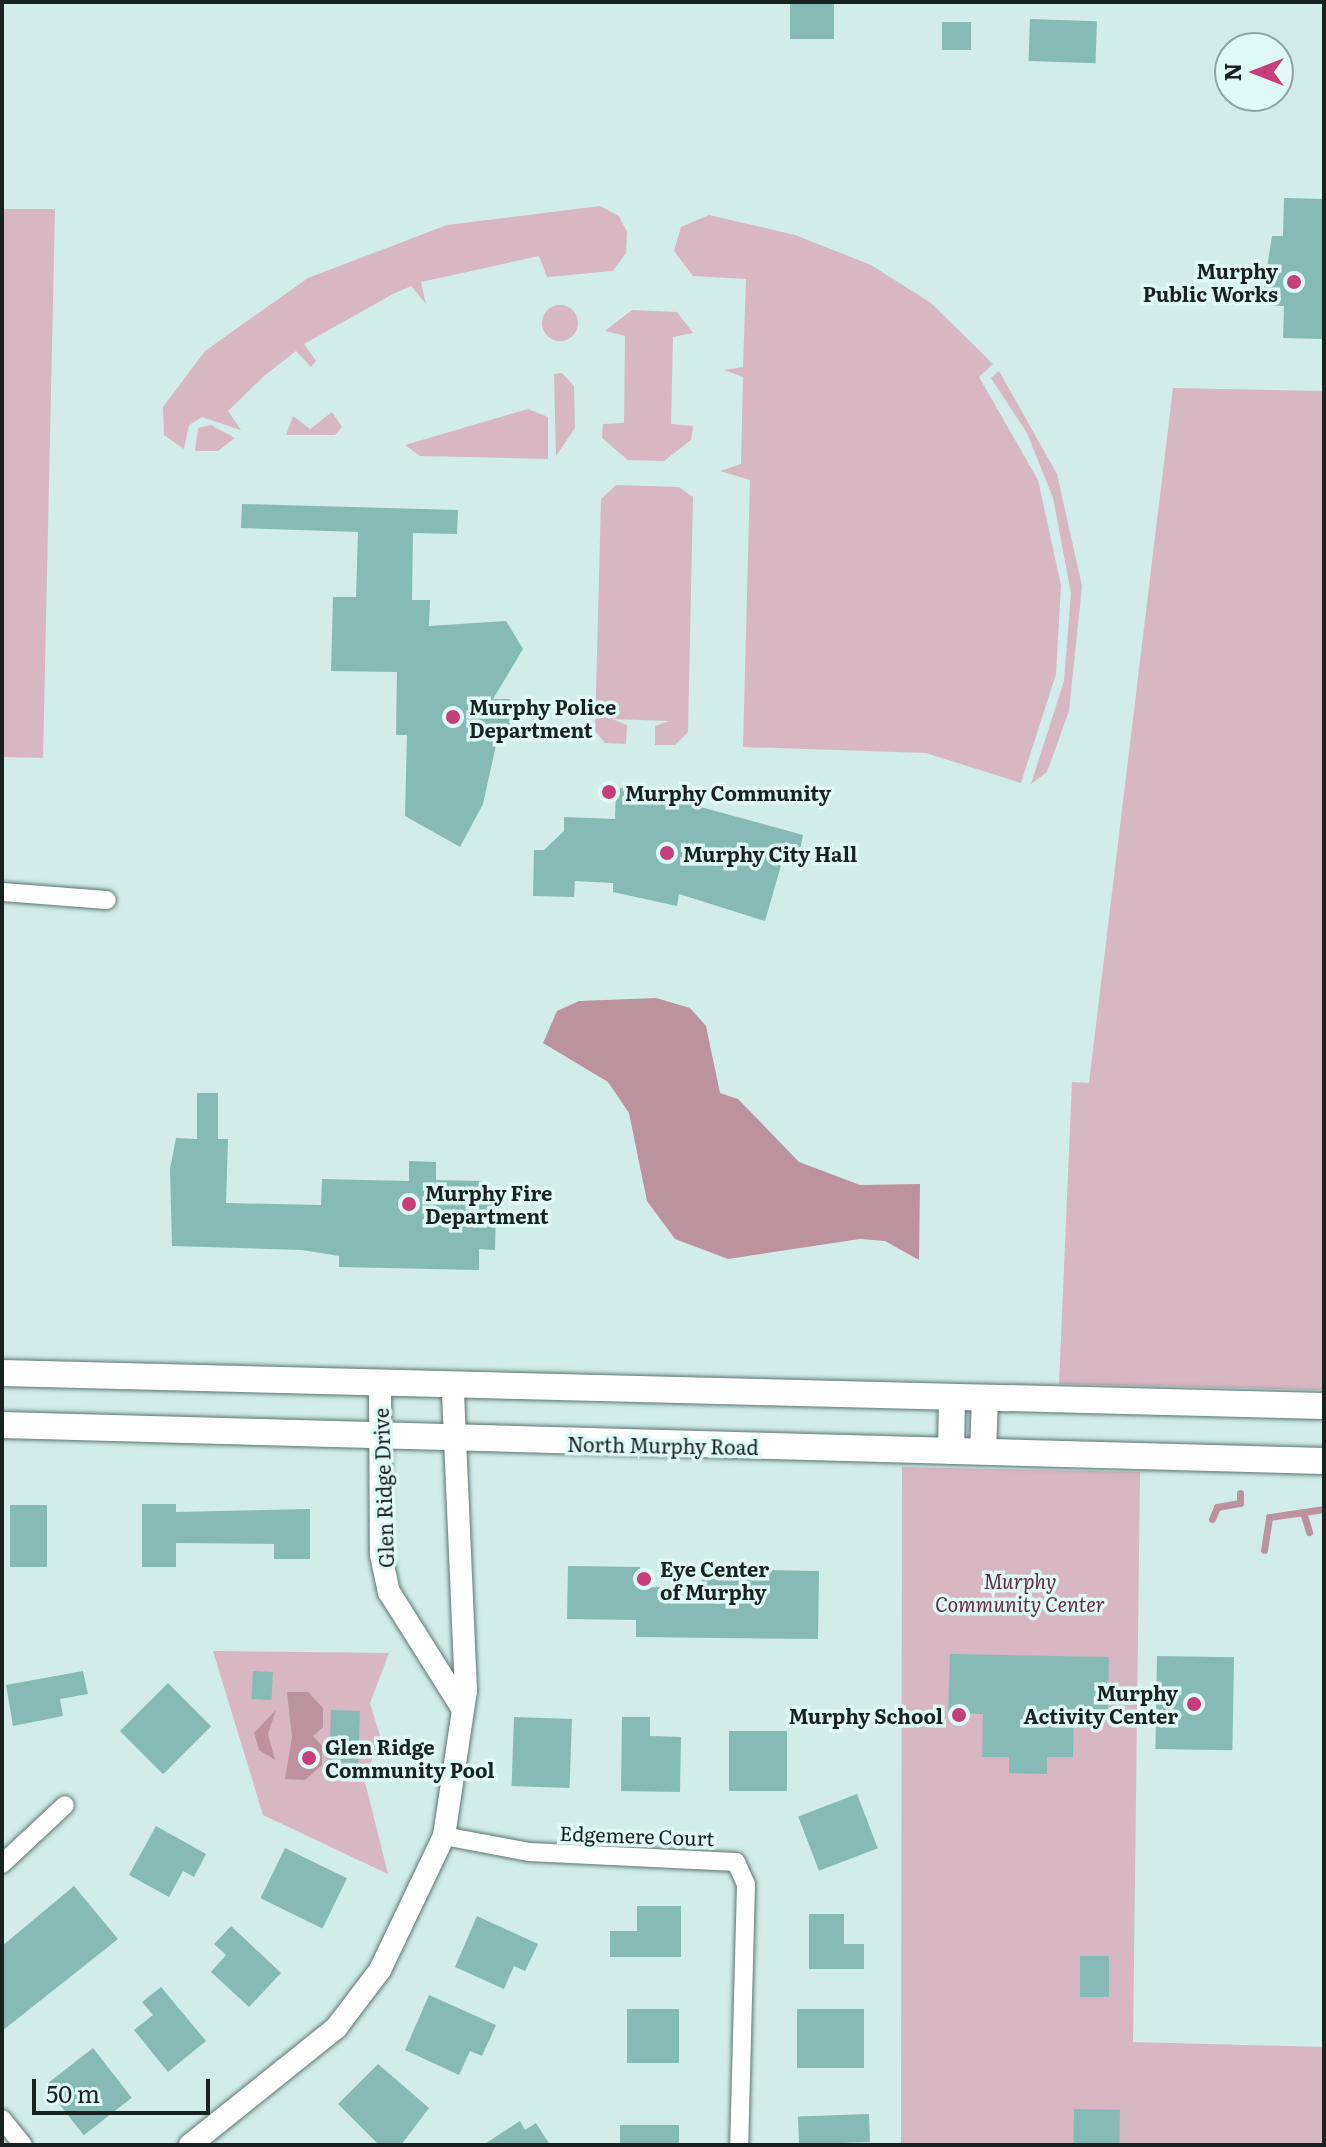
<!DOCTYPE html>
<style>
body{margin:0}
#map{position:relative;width:1326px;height:2147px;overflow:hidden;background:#d1ece9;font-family:Literata,serif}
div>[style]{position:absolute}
.green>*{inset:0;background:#d7b7c1}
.round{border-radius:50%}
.water>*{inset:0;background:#bd929f}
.stream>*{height:7px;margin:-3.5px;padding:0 3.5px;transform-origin:3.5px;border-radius:3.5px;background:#bd929f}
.building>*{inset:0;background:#86bab5;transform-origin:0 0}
.roads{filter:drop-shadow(0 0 2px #5d7573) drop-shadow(0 0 2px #5d7573)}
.minor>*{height:18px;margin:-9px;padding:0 9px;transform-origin:9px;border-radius:9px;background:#fff}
.tertiary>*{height:22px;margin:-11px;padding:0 11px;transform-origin:11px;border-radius:11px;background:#fff}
.secondary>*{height:26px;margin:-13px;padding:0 13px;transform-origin:13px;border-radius:13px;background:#fff}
.dots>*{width:22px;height:22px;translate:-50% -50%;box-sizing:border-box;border:4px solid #dffaf6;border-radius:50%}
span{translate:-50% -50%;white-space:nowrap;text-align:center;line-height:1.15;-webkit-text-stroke:7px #dffaf6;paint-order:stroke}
.poi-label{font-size:20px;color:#182221;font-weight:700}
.right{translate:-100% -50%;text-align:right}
.left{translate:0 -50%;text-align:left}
.street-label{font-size:20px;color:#182221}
.park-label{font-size:20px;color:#652c42;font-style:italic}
.frame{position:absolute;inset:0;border:4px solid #182221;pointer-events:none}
.north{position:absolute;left:1214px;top:32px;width:80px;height:80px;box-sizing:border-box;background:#dffaf6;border:2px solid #8fa4a1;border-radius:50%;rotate:270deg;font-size:22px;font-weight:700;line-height:32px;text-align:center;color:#182221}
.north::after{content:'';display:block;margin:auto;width:28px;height:36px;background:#c73f7a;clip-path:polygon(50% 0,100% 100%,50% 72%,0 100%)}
.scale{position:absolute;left:32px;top:2079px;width:178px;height:36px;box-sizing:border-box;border:4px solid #182221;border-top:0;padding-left:10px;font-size:24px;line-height:28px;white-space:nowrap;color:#182221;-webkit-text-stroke:6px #dffaf6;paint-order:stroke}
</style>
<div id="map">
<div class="green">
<div style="clip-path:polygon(600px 206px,619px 216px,627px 232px,626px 253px,613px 271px,547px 277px,539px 256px,421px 282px,426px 304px,411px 286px,393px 294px,304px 344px,316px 361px,311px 367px,296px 351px,264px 376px,228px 411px,241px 430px,202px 417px,189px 425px,184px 449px,164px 435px,163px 407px,205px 351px,308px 278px,447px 225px)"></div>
<div style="clip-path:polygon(2px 209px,55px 209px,43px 758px,2px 757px)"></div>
<div style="clip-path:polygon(709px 215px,795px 235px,871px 265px,931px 303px,993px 364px,979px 377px,1038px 480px,1061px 585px,1056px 674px,1021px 783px,926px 753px,743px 747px,750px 480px,720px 471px,741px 464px,743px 377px,724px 370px,743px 367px,746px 279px,693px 276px,674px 251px,681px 227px)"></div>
<div class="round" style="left:542px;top:305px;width:36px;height:36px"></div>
<div style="clip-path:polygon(632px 310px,677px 312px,693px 333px,673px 337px,671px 424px,693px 426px,691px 440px,664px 461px,628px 460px,602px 438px,603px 424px,624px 423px,625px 336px,605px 331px)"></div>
<div style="clip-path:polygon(999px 371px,1057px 474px,1082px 586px,1069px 711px,1047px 772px,1031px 784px,1064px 681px,1071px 593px,1053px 498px,1027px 433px,991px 378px)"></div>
<div style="clip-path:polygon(562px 373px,574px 386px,575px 428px,556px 456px,554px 374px)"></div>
<div style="clip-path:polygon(1173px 388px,1324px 391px,1324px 1390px,1059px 1384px,1072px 1082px,1089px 1083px)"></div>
<div style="clip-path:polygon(528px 409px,548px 417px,548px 459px,420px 456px,405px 445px)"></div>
<div style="clip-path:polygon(332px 412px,342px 427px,335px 435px,286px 435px,293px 416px,310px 429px)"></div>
<div style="clip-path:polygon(211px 425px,235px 438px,218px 451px,195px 451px,198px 428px)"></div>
<div style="clip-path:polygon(616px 485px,679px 487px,693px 497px,688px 732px,675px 745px,655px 745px,655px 726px,669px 721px,612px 719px,627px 725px,626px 744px,605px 743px,595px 731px,601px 499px)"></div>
<div style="clip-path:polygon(902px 1467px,1140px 1472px,1133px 2042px,1324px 2047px,1324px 2145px,901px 2145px)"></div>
<div style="clip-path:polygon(213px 1651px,389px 1653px,370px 1703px,381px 1739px,364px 1778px,388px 1874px,263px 1815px)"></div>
</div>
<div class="water">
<div style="clip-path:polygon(656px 998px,690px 1008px,706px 1026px,720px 1093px,738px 1099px,799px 1162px,860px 1185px,920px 1184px,919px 1260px,885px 1241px,860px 1239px,728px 1259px,675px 1239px,647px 1201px,629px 1113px,608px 1082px,543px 1043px,557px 1011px,579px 1001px)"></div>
<div style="clip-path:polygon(287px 1692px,308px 1692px,323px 1708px,323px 1727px,313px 1736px,322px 1746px,322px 1765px,305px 1780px,285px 1779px,292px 1737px)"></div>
<div style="clip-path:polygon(276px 1710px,268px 1734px,275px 1760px,259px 1750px,254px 1733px)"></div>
</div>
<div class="stream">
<div style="left:1303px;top:1512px;width:21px;rotate:73deg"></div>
<div style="left:1212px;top:1519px;width:13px;rotate:-67deg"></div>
<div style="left:1217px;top:1507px;width:23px;rotate:-10deg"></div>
<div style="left:1240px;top:1503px;width:10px;rotate:-90deg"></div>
<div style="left:1264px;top:1550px;width:33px;rotate:-81deg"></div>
<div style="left:1269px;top:1517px;width:56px;rotate:-8.3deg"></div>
</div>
<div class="building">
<div style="left:790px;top:2px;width:44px;height:37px"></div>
<div style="left:1030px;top:19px;width:67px;height:42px;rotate:2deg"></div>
<div style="left:942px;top:22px;width:29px;height:28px"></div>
<div style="clip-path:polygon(1284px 198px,1324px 199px,1324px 339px,1283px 338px,1284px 306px,1261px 305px,1272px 236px,1283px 236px)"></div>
<div style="clip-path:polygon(242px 504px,458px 510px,457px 534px,413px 533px,412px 600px,430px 600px,429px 626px,506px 621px,523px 649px,493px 699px,510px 699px,510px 736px,498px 736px,483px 804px,460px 847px,405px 816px,407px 735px,396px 735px,397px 672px,331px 671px,333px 597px,356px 597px,358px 532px,241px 528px)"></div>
<div style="clip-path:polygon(616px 788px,666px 790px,664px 797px,803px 835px,798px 860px,784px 855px,765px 921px,679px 894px,677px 906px,613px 892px,613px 883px,575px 881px,574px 897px,533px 896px,534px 850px,544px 850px,564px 831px,564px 817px,615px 819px)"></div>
<div style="clip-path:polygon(197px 1093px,218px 1093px,218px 1139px,228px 1139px,226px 1203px,321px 1205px,322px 1179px,409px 1181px,409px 1161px,436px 1162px,436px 1180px,482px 1181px,482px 1202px,496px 1203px,495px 1250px,479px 1249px,479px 1270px,339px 1267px,339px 1256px,302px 1250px,172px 1246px,170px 1169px,176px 1138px,197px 1139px)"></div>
<div style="clip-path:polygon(142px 1504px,176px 1504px,176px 1512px,310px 1509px,310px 1559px,274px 1559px,274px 1544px,176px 1543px,176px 1567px,142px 1567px)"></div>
<div style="left:10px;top:1505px;width:37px;height:62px"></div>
<div style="clip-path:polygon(568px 1566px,640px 1567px,640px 1587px,702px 1588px,702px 1569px,819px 1571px,818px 1639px,636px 1637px,636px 1620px,567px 1619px)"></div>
<div style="clip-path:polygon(950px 1654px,1109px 1657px,1108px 1714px,1074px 1714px,1073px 1757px,1047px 1757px,1047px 1774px,1009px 1773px,1009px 1757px,982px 1757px,983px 1714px,948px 1713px)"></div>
<div style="left:1157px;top:1656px;width:77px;height:93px;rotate:1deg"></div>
<div style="clip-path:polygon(83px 1671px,88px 1694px,60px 1699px,63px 1716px,13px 1726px,6px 1685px)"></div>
<div style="left:253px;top:1671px;width:20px;height:28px;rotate:3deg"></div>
<div style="left:168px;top:1683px;width:61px;height:68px;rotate:45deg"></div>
<div style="left:331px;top:1710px;width:29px;height:52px;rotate:2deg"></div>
<div style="left:514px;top:1717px;width:58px;height:69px;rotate:2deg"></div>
<div style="clip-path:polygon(622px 1717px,650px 1717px,650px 1736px,681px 1737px,680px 1792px,621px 1791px)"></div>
<div style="left:729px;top:1731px;width:58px;height:60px"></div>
<div style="left:857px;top:1794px;width:58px;height:63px;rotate:69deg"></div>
<div style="clip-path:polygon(156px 1826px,206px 1854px,194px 1877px,183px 1871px,169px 1897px,129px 1875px)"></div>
<div style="left:285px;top:1848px;width:69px;height:56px;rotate:26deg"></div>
<div style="clip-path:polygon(74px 1886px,118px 1939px,2px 2031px,2px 1946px)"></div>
<div style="clip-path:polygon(637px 1906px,681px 1906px,681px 1957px,610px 1957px,610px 1931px,637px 1931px)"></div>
<div style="clip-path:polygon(809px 1914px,844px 1914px,844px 1944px,864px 1944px,864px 1969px,809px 1969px)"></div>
<div style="clip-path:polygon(477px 1916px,538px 1944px,525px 1971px,514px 1966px,504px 1989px,455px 1967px)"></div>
<div style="clip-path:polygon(231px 1926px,281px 1973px,249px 2007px,211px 1972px,226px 1955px,214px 1944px)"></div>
<div style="left:1080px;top:1956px;width:29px;height:41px"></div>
<div style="clip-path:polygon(161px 1987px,206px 2041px,168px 2072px,134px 2030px,153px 2015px,142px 2002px)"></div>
<div style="clip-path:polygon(429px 1995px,496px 2025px,482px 2056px,470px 2051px,459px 2075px,405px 2050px)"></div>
<div style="left:627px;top:2009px;width:52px;height:54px"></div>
<div style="left:797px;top:2009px;width:67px;height:59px"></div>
<div style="left:93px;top:2048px;width:63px;height:61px;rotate:52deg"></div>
<div style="clip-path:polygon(378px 2064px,429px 2108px,401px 2145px,379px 2145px,338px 2104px)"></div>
<div style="left:1074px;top:2109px;width:46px;height:36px;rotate:1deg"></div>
<div style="left:869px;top:2114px;width:28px;height:71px;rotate:88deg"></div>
<div style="clip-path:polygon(520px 2121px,525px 2130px,536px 2123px,550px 2145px,483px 2145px)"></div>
<div style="left:620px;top:2125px;width:59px;height:20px"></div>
</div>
<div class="roads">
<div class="minor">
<div style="left:2px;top:892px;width:105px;rotate:4.4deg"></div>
<div style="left:444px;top:1836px;width:86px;rotate:10.7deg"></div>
<div style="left:529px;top:1852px;width:207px;rotate:2.8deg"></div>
<div style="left:736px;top:1862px;width:24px;rotate:66deg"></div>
<div style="left:746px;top:1884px;width:261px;rotate:91.5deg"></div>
<div style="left:2px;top:1864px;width:86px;rotate:-43.1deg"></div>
<div style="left:2px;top:2119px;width:33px;rotate:51deg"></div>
</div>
<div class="tertiary">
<div style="left:380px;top:1385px;width:170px;rotate:89.7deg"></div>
<div style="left:381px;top:1555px;width:38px;rotate:78deg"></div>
<div style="left:389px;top:1592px;width:137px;rotate:57.8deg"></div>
<div style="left:190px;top:2145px;width:187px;rotate:-38.7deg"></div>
<div style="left:336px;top:2028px;width:73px;rotate:-52.8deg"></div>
<div style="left:380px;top:1970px;width:148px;rotate:-64.5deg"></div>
<div style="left:444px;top:1836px;width:147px;rotate:-81.4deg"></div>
<div style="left:466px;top:1691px;width:303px;rotate:-92.5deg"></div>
</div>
<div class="secondary">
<div style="left:2px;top:1373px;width:1322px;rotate:1.43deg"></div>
<div style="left:2px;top:1425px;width:1322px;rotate:1.56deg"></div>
<div style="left:951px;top:1451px;width:52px;rotate:-88.9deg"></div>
<div style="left:983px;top:1451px;width:51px;rotate:-87.8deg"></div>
</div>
</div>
<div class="dots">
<div style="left:1294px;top:282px;background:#c73f7a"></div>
<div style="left:453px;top:717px;background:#c73f7a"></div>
<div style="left:609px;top:792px;background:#c73f7a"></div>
<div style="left:667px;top:853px;background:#c73f7a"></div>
<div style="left:409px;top:1204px;background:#c73f7a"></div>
<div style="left:644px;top:1579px;background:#c73f7a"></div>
<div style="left:1194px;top:1704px;background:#c73f7a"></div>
<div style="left:959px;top:1715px;background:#c73f7a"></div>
<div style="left:309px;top:1758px;background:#c73f7a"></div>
</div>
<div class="poi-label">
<span class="right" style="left:1278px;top:282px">Murphy<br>Public Works</span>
<span class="left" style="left:469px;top:718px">Murphy Police<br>Department</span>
<span class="left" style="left:625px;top:792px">Murphy Community</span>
<span class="left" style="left:683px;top:853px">Murphy City Hall</span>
<span class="left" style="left:425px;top:1204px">Murphy Fire<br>Department</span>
<span class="left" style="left:660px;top:1580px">Eye Center<br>of Murphy</span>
<span class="right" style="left:1178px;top:1704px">Murphy<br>Activity Center</span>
<span class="right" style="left:943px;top:1715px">Murphy School</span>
<span class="left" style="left:325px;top:1758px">Glen Ridge<br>Community Pool</span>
</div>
<div class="street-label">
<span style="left:663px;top:1445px;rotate:1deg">North Murphy Road</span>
<span style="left:383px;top:1488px;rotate:-92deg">Glen Ridge Drive</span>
<span style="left:637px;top:1835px;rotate:2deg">Edgemere Court</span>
</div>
<div class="park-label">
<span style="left:1020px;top:1592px">Murphy<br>Community Center</span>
</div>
<div class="frame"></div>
<div class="north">N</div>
<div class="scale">50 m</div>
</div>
